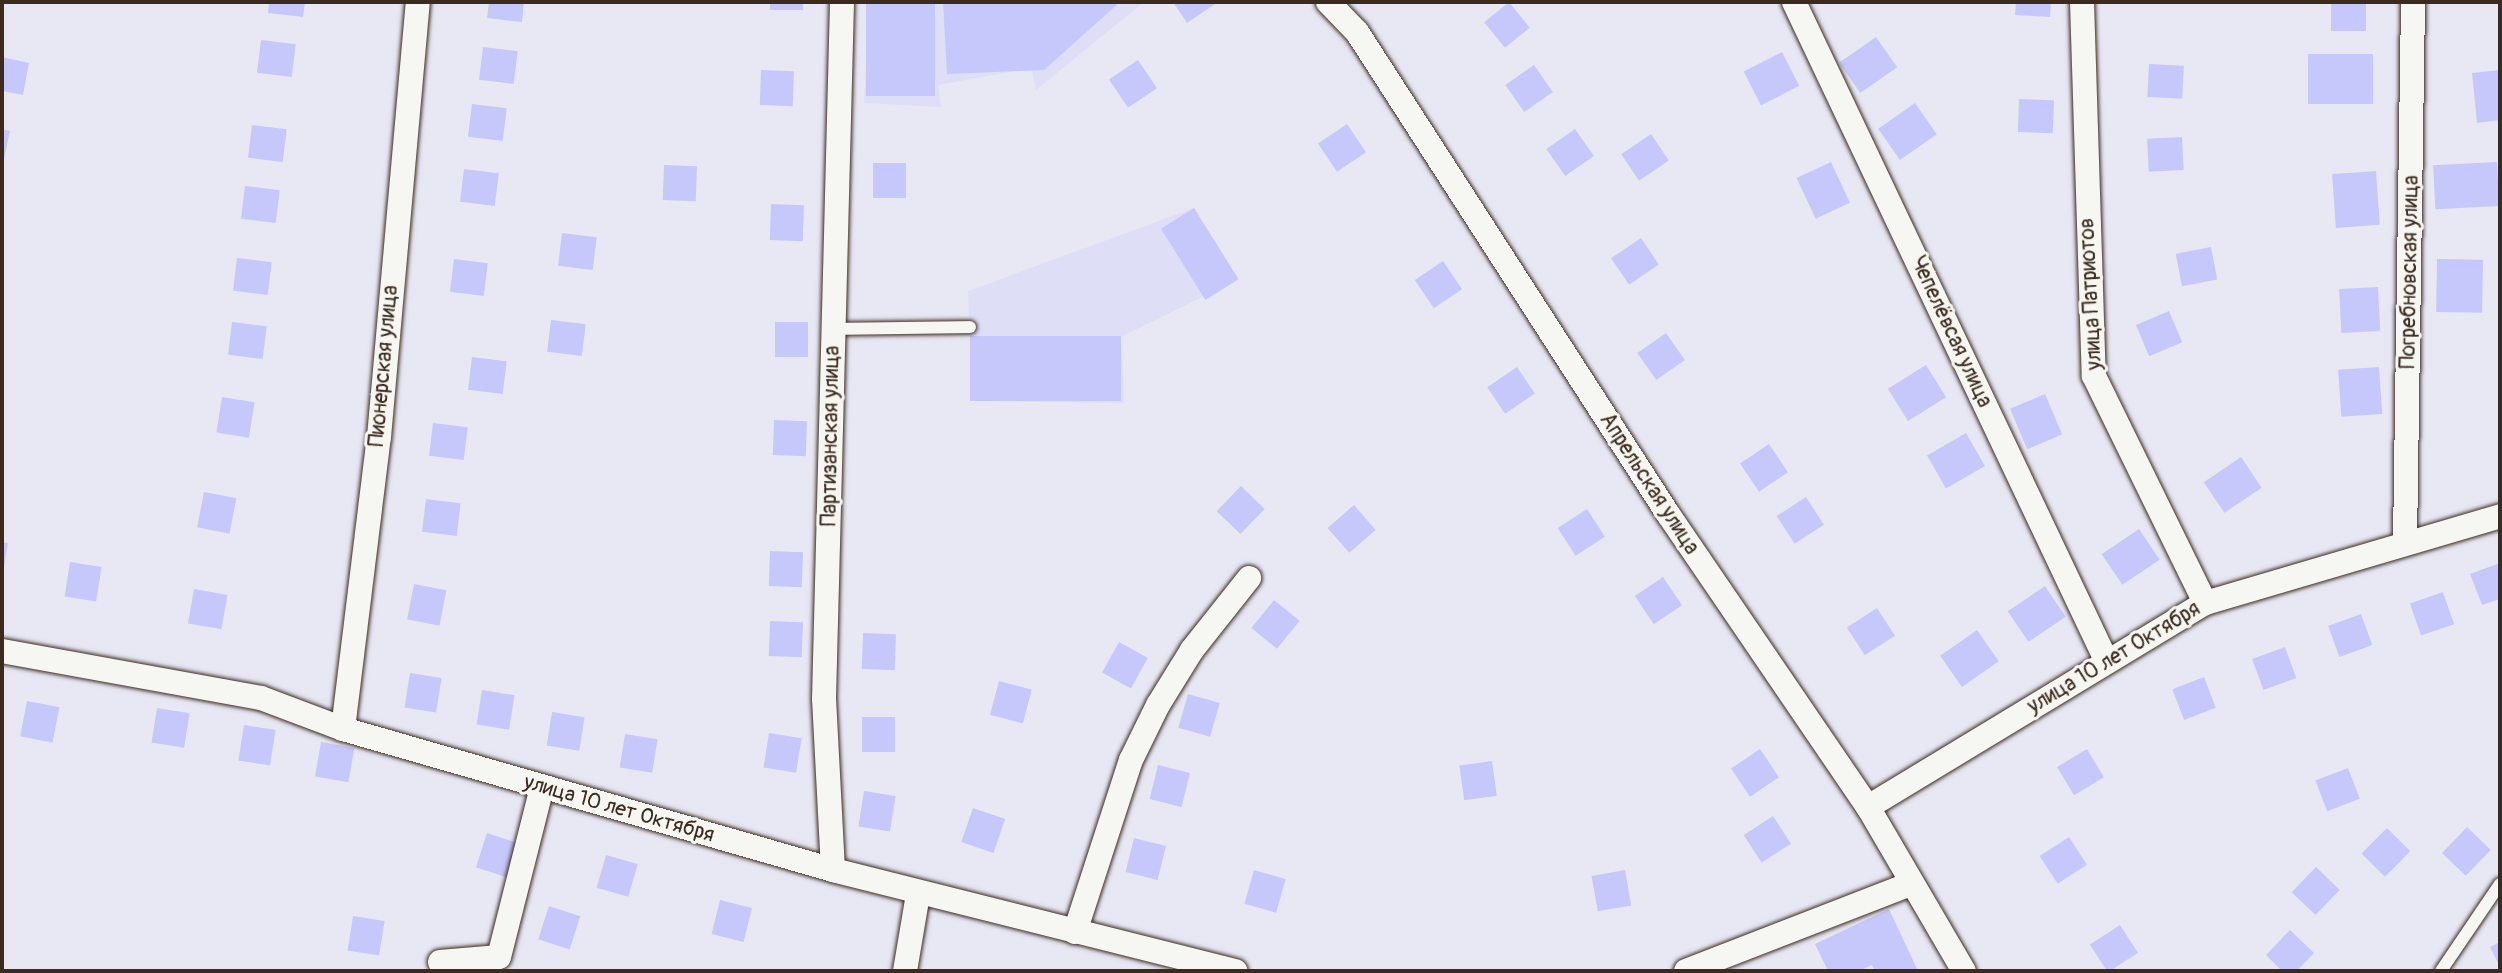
<!DOCTYPE html>
<meta charset="utf-8">
<style>
body{margin:0}
#map{position:relative;width:2502px;height:973px;overflow:hidden;background:#e8e8f5;font-family:Pangolin,sans-serif}
div>[style]{position:absolute}
.built>*{inset:0;background:#dedef7}
.building>*{inset:0;background:#c6c8fb;transform-origin:0 0}
.roads{filter:drop-shadow(0 0 2px #3b2a1e) drop-shadow(0 0 2px #3b2a1e)}
.lane>*{height:12px;margin:-6px;padding:0 6px;transform-origin:6px;border-radius:6px;background:#f6f6f2}
.street>*{height:24px;margin:-12px;padding:0 12px;transform-origin:12px;border-radius:12px;background:#f6f6f2}
span{translate:-50% -50%;white-space:nowrap;text-align:center;line-height:1.15;-webkit-text-stroke:6px #f6f6f2;paint-order:stroke}
.street-label{font-size:21px;color:#3b2a1e}
.frame{position:absolute;inset:0;border:4px solid #3b2a1e;pointer-events:none}
</style>
<div id="map">
<div class="built">
<div style="clip-path:polygon(869px 2px,1144px 2px,1036px 90px,1031px 68px,938px 85px,941px 107px,864px 103px)"></div>
<div style="clip-path:polygon(1194px 208px,1238px 279px,1121px 337px,1124px 403px,972px 401px,968px 291px)"></div>
</div>
<div class="building">
<div style="clip-path:polygon(269px 2px,305px 2px,303px 17px,268px 13px)"></div>
<div style="clip-path:polygon(489px 2px,524px 2px,522px 22px,487px 18px)"></div>
<div style="left:770px;top:2px;width:33px;height:8px"></div>
<div style="left:866px;top:2px;width:69px;height:94px"></div>
<div style="clip-path:polygon(943px 2px,1120px 2px,1044px 70px,947px 74px)"></div>
<div style="clip-path:polygon(1173px 2px,1218px 2px,1187px 23px)"></div>
<div style="left:1509px;top:2px;width:33px;height:32px;rotate:51deg"></div>
<div style="clip-path:polygon(2016px 2px,2051px 2px,2050px 17px,2015px 15px)"></div>
<div style="left:2331px;top:2px;width:35px;height:29px"></div>
<div style="left:1876px;top:37px;width:37px;height:45px;rotate:55deg"></div>
<div style="left:261px;top:40px;width:35px;height:33px;rotate:7deg"></div>
<div style="left:483px;top:47px;width:35px;height:33px;rotate:7deg"></div>
<div style="left:1782px;top:52px;width:38px;height:43px;rotate:63deg"></div>
<div style="left:2308px;top:54px;width:65px;height:50px"></div>
<div style="clip-path:polygon(2px 57px,29px 63px,23px 95px,2px 91px)"></div>
<div style="left:1138px;top:60px;width:34px;height:35px;rotate:56deg"></div>
<div style="left:2149px;top:64px;width:35px;height:33px;rotate:3deg"></div>
<div style="left:1534px;top:65px;width:33px;height:35px;rotate:55deg"></div>
<div style="left:761px;top:70px;width:33px;height:35px;rotate:2deg"></div>
<div style="clip-path:polygon(2500px 70px,2500px 120px,2477px 123px,2472px 73px)"></div>
<div style="left:2019px;top:99px;width:35px;height:33px;rotate:2deg"></div>
<div style="left:1915px;top:103px;width:38px;height:45px;rotate:55deg"></div>
<div style="left:472px;top:104px;width:35px;height:33px;rotate:7deg"></div>
<div style="left:1347px;top:124px;width:34px;height:35px;rotate:56deg"></div>
<div style="left:252px;top:125px;width:35px;height:33px;rotate:7deg"></div>
<div style="clip-path:polygon(2px 129px,10px 131px,3px 164px,2px 164px)"></div>
<div style="left:1575px;top:129px;width:33px;height:35px;rotate:55deg"></div>
<div style="left:1651px;top:134px;width:32px;height:36px;rotate:56deg"></div>
<div style="left:2182px;top:137px;width:33px;height:35px;rotate:87deg"></div>
<div style="left:1831px;top:162px;width:45px;height:38px;rotate:65deg"></div>
<div style="left:2497px;top:162px;width:44px;height:64px;rotate:87deg"></div>
<div style="left:873px;top:163px;width:33px;height:35px"></div>
<div style="left:664px;top:165px;width:33px;height:35px;rotate:2deg"></div>
<div style="left:464px;top:169px;width:35px;height:33px;rotate:7deg"></div>
<div style="left:2376px;top:171px;width:54px;height:44px;rotate:86deg"></div>
<div style="left:245px;top:186px;width:35px;height:33px;rotate:7deg"></div>
<div style="left:771px;top:204px;width:33px;height:36px;rotate:2deg"></div>
<div style="left:1194px;top:208px;width:84px;height:39px;rotate:58deg"></div>
<div style="left:562px;top:233px;width:35px;height:33px;rotate:7deg"></div>
<div style="left:1641px;top:238px;width:32px;height:36px;rotate:56deg"></div>
<div style="left:2211px;top:247px;width:33px;height:36px;rotate:79deg"></div>
<div style="left:237px;top:258px;width:35px;height:33px;rotate:7deg"></div>
<div style="left:454px;top:259px;width:34px;height:33px;rotate:7deg"></div>
<div style="left:2437px;top:259px;width:46px;height:53px;rotate:1deg"></div>
<div style="left:1443px;top:261px;width:34px;height:34px;rotate:56deg"></div>
<div style="left:2378px;top:287px;width:44px;height:39px;rotate:87deg"></div>
<div style="left:2169px;top:311px;width:34px;height:36px;rotate:67deg"></div>
<div style="left:551px;top:320px;width:35px;height:32px;rotate:7deg"></div>
<div style="left:232px;top:322px;width:35px;height:33px;rotate:7deg"></div>
<div style="left:775px;top:322px;width:33px;height:35px"></div>
<div style="left:1666px;top:333px;width:33px;height:35px;rotate:55deg"></div>
<div style="left:970px;top:336px;width:151px;height:65px"></div>
<div style="left:472px;top:357px;width:35px;height:33px;rotate:7deg"></div>
<div style="left:1926px;top:365px;width:38px;height:45px;rotate:58deg"></div>
<div style="left:1517px;top:367px;width:32px;height:36px;rotate:56deg"></div>
<div style="left:2379px;top:367px;width:47px;height:41px;rotate:86deg"></div>
<div style="left:2045px;top:394px;width:44px;height:38px;rotate:67deg"></div>
<div style="left:222px;top:397px;width:33px;height:36px;rotate:9deg"></div>
<div style="left:774px;top:420px;width:33px;height:35px;rotate:2deg"></div>
<div style="left:433px;top:423px;width:35px;height:33px;rotate:7deg"></div>
<div style="left:1966px;top:433px;width:38px;height:45px;rotate:60deg"></div>
<div style="left:1769px;top:444px;width:34px;height:35px;rotate:56deg"></div>
<div style="left:2241px;top:457px;width:37px;height:45px;rotate:56deg"></div>
<div style="left:1241px;top:486px;width:33px;height:35px;rotate:44deg"></div>
<div style="left:204px;top:492px;width:33px;height:36px;rotate:11deg"></div>
<div style="left:1806px;top:497px;width:33px;height:35px;rotate:57deg"></div>
<div style="left:426px;top:499px;width:35px;height:33px;rotate:7deg"></div>
<div style="left:1354px;top:505px;width:33px;height:35px;rotate:49deg"></div>
<div style="left:1587px;top:509px;width:33px;height:35px;rotate:57deg"></div>
<div style="left:2139px;top:529px;width:37px;height:45px;rotate:56deg"></div>
<div style="clip-path:polygon(2px 542px,8px 543px,3px 573px,2px 572px)"></div>
<div style="left:770px;top:551px;width:33px;height:35px;rotate:2deg"></div>
<div style="left:70px;top:562px;width:32px;height:35px;rotate:9deg"></div>
<div style="clip-path:polygon(2500px 563px,2500px 599px,2482px 605px,2470px 574px)"></div>
<div style="left:1663px;top:577px;width:34px;height:34px;rotate:56deg"></div>
<div style="left:414px;top:584px;width:33px;height:36px;rotate:11deg"></div>
<div style="left:2045px;top:586px;width:37px;height:45px;rotate:56deg"></div>
<div style="left:194px;top:589px;width:34px;height:35px;rotate:10deg"></div>
<div style="left:2443px;top:592px;width:34px;height:35px;rotate:71deg"></div>
<div style="left:1274px;top:600px;width:33px;height:36px;rotate:39deg"></div>
<div style="left:1877px;top:608px;width:33px;height:36px;rotate:57deg"></div>
<div style="left:2361px;top:614px;width:33px;height:35px;rotate:70deg"></div>
<div style="left:770px;top:621px;width:33px;height:35px;rotate:2deg"></div>
<div style="left:1977px;top:630px;width:38px;height:45px;rotate:55deg"></div>
<div style="left:863px;top:633px;width:33px;height:36px;rotate:2deg"></div>
<div style="left:1119px;top:642px;width:33px;height:35px;rotate:29deg"></div>
<div style="left:2285px;top:647px;width:33px;height:35px;rotate:70deg"></div>
<div style="left:410px;top:673px;width:32px;height:35px;rotate:9deg"></div>
<div style="left:2204px;top:677px;width:33px;height:34px;rotate:69deg"></div>
<div style="left:999px;top:681px;width:34px;height:35px;rotate:15deg"></div>
<div style="left:482px;top:690px;width:33px;height:35px;rotate:9deg"></div>
<div style="left:1188px;top:694px;width:33px;height:35px;rotate:16deg"></div>
<div style="left:27px;top:701px;width:33px;height:36px;rotate:11deg"></div>
<div style="left:157px;top:708px;width:33px;height:35px;rotate:9deg"></div>
<div style="left:552px;top:712px;width:33px;height:34px;rotate:9deg"></div>
<div style="left:862px;top:717px;width:33px;height:35px"></div>
<div style="left:244px;top:725px;width:32px;height:36px;rotate:9deg"></div>
<div style="left:769px;top:733px;width:33px;height:35px;rotate:9deg"></div>
<div style="left:625px;top:734px;width:33px;height:34px;rotate:9deg"></div>
<div style="left:321px;top:742px;width:34px;height:35px;rotate:10deg"></div>
<div style="left:1760px;top:749px;width:34px;height:35px;rotate:56deg"></div>
<div style="left:2087px;top:749px;width:33px;height:35px;rotate:59deg"></div>
<div style="left:1492px;top:761px;width:35px;height:33px;rotate:82deg"></div>
<div style="left:1158px;top:765px;width:33px;height:35px;rotate:14deg"></div>
<div style="left:2348px;top:768px;width:33px;height:35px;rotate:69deg"></div>
<div style="left:864px;top:791px;width:32px;height:36px;rotate:9deg"></div>
<div style="left:973px;top:808px;width:34px;height:36px;rotate:19deg"></div>
<div style="left:1773px;top:816px;width:33px;height:35px;rotate:57deg"></div>
<div style="left:2467px;top:827px;width:33px;height:36px;rotate:44deg"></div>
<div style="left:2387px;top:828px;width:33px;height:36px;rotate:45deg"></div>
<div style="left:487px;top:833px;width:33px;height:36px;rotate:18deg"></div>
<div style="left:2069px;top:837px;width:33px;height:35px;rotate:57deg"></div>
<div style="left:1134px;top:838px;width:33px;height:35px;rotate:14deg"></div>
<div style="left:606px;top:855px;width:33px;height:34px;rotate:16deg"></div>
<div style="left:2316px;top:867px;width:33px;height:35px;rotate:44deg"></div>
<div style="left:1254px;top:870px;width:33px;height:35px;rotate:16deg"></div>
<div style="left:1625px;top:870px;width:36px;height:34px;rotate:80deg"></div>
<div style="left:720px;top:900px;width:33px;height:35px;rotate:14deg"></div>
<div style="left:549px;top:906px;width:33px;height:35px;rotate:18deg"></div>
<div style="clip-path:polygon(1889px 909px,1918px 971px,1875px 971px,1872px 965px,1859px 971px,1828px 971px,1815px 944px)"></div>
<div style="left:353px;top:916px;width:32px;height:35px;rotate:9deg"></div>
<div style="left:2120px;top:925px;width:33px;height:36px;rotate:57deg"></div>
<div style="clip-path:polygon(2290px 930px,2314px 953px,2297px 971px,2282px 971px,2266px 955px)"></div>
<div style="clip-path:polygon(2500px 942px,2500px 967px,2490px 947px)"></div>
</div>
<div class="roads">
<div class="lane">
<div style="left:834px;top:329px;width:136px;rotate:-0.8deg"></div>
<div style="left:2441px;top:971px;width:105px;rotate:-55.9deg"></div>
</div>
<div class="street">
<div style="left:1328px;top:2px;width:42px;rotate:46deg"></div>
<div style="left:1357px;top:32px;width:574px;rotate:57.17deg"></div>
<div style="left:1668px;top:514px;width:355px;rotate:55.7deg"></div>
<div style="left:1868px;top:807px;width:190px;rotate:59.7deg"></div>
<div style="left:1794px;top:2px;width:730px;rotate:64.63deg"></div>
<div style="left:2082px;top:2px;width:374px;rotate:88.2deg"></div>
<div style="left:2094px;top:376px;width:253px;rotate:63.9deg"></div>
<div style="left:2405px;top:542px;width:540px;rotate:-89.15deg"></div>
<div style="left:2px;top:651px;width:263px;rotate:10.3deg"></div>
<div style="left:261px;top:698px;width:88px;rotate:20.7deg"></div>
<div style="left:343px;top:729px;width:510px;rotate:16.05deg"></div>
<div style="left:833px;top:870px;width:415px;rotate:14.1deg"></div>
<div style="left:343px;top:729px;width:294px;rotate:-83deg"></div>
<div style="left:379px;top:437px;width:437px;rotate:-84.9deg"></div>
<div style="left:1868px;top:807px;width:394px;rotate:-31.2deg"></div>
<div style="left:2205px;top:603px;width:308px;rotate:-16.4deg"></div>
<div style="left:833px;top:870px;width:171px;rotate:-93deg"></div>
<div style="left:824px;top:699px;width:697px;rotate:-88.52deg"></div>
<div style="left:1075px;top:932px;width:181px;rotate:-72deg"></div>
<div style="left:1131px;top:760px;width:61px;rotate:-63.9deg"></div>
<div style="left:1158px;top:705px;width:65px;rotate:-58.3deg"></div>
<div style="left:1192px;top:650px;width:92px;rotate:-51.6deg"></div>
<div style="left:440px;top:962px;width:59px;rotate:-4.8deg"></div>
<div style="left:499px;top:957px;width:175px;rotate:-75.8deg"></div>
<div style="left:905px;top:971px;width:78px;rotate:-80.4deg"></div>
<div style="left:1686px;top:971px;width:240px;rotate:-21.2deg"></div>
</div>
</div>
<div class="street-label">
<span style="left:2410px;top:272px;rotate:-89deg">Погребновская улица</span>
<span style="left:2091px;top:294px;rotate:-93deg">улица Патриотов</span>
<span style="left:1951px;top:332px;rotate:65deg">Чепелёвсая улица</span>
<span style="left:384px;top:366px;rotate:-85deg">Пионерская улица</span>
<span style="left:831px;top:436px;rotate:-89deg">Партизанская улица</span>
<span style="left:1649px;top:484px;rotate:57deg">Апрельская улица</span>
<span style="left:2114px;top:658px;rotate:-31deg">улица 10 лет Октября</span>
<span style="left:619px;top:809px;rotate:16deg">улица 10 лет Октября</span>
</div>
<div class="frame"></div>
</div>
